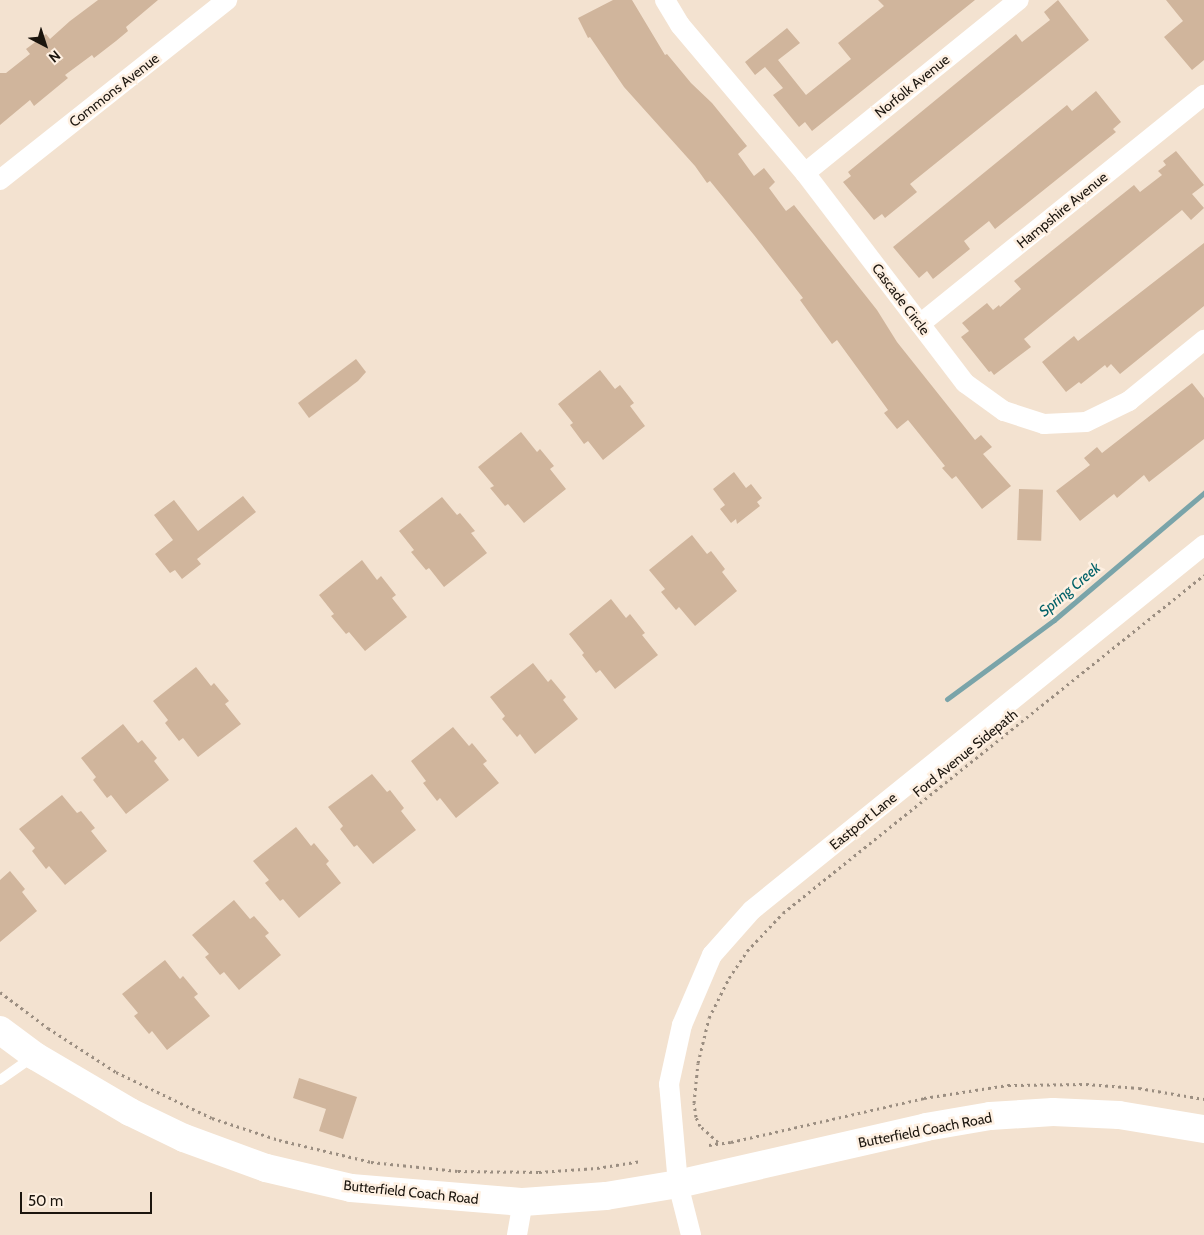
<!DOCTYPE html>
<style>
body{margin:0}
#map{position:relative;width:1204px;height:1235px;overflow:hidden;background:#f3e2d0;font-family:Cabin,sans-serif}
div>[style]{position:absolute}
.stream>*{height:5px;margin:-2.5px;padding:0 2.5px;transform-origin:2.5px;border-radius:2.5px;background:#7aa4a9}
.building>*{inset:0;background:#d0b59c;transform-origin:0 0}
.path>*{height:3px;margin-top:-1.5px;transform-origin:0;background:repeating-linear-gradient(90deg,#9b8e81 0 2.5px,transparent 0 6.5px)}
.lane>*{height:10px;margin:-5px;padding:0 5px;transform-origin:5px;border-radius:5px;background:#fff}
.street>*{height:20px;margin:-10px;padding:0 10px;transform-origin:10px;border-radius:10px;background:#fff}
.secondary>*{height:28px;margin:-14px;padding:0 14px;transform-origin:14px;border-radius:14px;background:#fff}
span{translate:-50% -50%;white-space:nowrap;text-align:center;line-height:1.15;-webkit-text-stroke:5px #fef0e2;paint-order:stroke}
.street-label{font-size:14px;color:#1b150e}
.water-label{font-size:15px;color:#006168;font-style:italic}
.north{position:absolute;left:20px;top:20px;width:50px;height:50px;-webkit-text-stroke:4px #fef0e2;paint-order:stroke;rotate:140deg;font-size:14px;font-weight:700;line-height:20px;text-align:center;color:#1b150e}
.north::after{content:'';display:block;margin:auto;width:18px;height:22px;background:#1b150e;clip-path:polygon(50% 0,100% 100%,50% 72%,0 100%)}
.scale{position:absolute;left:20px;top:1192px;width:132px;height:22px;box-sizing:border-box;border:2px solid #1b150e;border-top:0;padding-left:6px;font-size:15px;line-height:18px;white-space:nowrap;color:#1b150e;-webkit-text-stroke:4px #fef0e2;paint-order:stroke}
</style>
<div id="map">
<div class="stream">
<div style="left:947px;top:699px;width:133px;rotate:-36.4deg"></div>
<div style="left:1054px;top:620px;width:197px;rotate:-40.3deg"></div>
</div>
<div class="building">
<div style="clip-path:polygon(98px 0,158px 0,126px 27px,128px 31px,116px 41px,94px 58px,92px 55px,65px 75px,68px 78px,34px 106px,30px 100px,0 125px,0 73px,6px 73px,30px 54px,26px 49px,46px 34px,50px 39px,70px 21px)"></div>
<div style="clip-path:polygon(613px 0,632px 0,665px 55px,667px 54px,691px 83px,712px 103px,747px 146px,738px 154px,754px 176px,764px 168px,775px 182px,769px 188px,786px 211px,794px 205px,877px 310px,897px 342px,975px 440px,981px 435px,992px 447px,983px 454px,1011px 486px,982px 509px,956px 476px,952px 479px,942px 468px,945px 466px,908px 420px,897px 429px,884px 413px,888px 410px,837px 340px,832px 344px,821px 329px,800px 300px,803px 298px,754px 235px,710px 181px,707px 183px,695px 166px,624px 87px,590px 37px,588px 38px,578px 18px)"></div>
<div style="clip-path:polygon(878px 0,975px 0,812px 131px,805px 122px,799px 127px,773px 95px,783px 88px,765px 67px,755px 75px,745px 62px,787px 28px,800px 43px,778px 60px,806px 95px,851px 59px,838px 43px,884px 6px)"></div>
<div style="clip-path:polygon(1058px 0,1089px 40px,910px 184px,917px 192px,885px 218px,882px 214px,874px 220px,843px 182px,851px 176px,848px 172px,1016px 34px,1022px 42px,1050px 20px,1044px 12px)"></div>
<div style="clip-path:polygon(1166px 0,1204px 0,1204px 60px,1192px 70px,1164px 37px,1183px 21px)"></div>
<div style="clip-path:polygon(1096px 91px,1121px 122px,1113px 129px,1116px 132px,995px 229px,989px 221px,964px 241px,970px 249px,933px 279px,927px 271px,919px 278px,893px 247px,1067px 105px,1072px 111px)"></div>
<div style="clip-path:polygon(1176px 151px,1204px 185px,1192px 194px,1204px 208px,1191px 220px,1182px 210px,1024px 339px,1031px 347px,994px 375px,991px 371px,989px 372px,961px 337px,969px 331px,962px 323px,987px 303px,993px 310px,999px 305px,1000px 307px,1021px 289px,1014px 281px,1134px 185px,1140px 192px,1162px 175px,1158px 171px,1166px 165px,1163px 161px)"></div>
<div style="clip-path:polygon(1204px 243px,1204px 306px,1120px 374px,1111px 364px,1107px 368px,1105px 365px,1081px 384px,1079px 382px,1066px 392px,1042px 362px,1074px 336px,1078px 341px)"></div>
<div style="clip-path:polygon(356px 359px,366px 372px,358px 381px,309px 418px,298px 403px)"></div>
<div style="clip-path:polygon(600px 370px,615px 389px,620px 385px,634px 403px,630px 406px,645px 426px,603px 460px,588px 441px,584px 444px,570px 425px,573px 423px,558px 404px)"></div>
<div style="clip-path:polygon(1192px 383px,1204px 398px,1204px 439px,1149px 482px,1144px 475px,1117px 498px,1114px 494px,1080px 521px,1056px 491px,1090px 465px,1084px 458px,1097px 447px,1102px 453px)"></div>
<div style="clip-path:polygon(521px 432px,537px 452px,540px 449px,554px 466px,550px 469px,566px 489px,524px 523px,508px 504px,505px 506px,490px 488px,494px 486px,478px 467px)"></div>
<div style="clip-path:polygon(734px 472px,746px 488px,751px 484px,762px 498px,757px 502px,760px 506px,737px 524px,736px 519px,731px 523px,720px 509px,725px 505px,713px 489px)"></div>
<div style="left:1019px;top:489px;width:24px;height:51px;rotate:2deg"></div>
<div style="clip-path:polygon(243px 496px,256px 512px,197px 559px,201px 564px,182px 579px,175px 570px,170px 573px,155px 554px,173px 540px,154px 515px,174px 500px,198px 531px)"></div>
<div style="clip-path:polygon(442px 497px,457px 515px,460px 513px,475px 531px,471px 533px,487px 553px,444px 587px,429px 568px,426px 570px,411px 552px,414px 550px,399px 531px)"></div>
<div style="clip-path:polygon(692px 535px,707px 554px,711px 551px,725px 569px,722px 572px,737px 591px,695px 626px,679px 607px,676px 610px,661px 592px,665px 589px,649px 570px)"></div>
<div style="clip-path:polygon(362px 560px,377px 580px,381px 576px,396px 595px,392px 598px,407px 617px,365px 651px,349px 632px,346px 634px,331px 616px,334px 614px,319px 595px)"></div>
<div style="clip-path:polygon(611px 599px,626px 618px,630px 614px,645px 633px,642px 635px,658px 655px,615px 689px,600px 670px,596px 673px,582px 655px,584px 653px,569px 634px)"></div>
<div style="clip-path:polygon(533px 663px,548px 682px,551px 679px,566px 697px,563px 700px,578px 719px,535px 754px,520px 734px,517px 737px,502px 719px,505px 716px,490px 697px)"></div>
<div style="clip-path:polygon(196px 667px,211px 686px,214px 683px,229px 701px,225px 704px,241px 724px,198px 757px,183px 738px,179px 741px,165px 723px,168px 720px,153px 701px)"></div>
<div style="clip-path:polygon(123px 724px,138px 743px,142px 740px,157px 758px,154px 761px,169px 780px,126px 814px,111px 795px,107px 798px,93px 780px,96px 777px,81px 758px)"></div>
<div style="clip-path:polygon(453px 727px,469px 746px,472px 743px,487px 761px,483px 764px,499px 783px,456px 818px,440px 798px,437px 801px,423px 783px,426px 781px,411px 761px)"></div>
<div style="clip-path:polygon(372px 774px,387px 792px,390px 790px,404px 808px,401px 811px,416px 830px,373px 864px,357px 845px,354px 847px,340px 829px,343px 826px,328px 807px)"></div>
<div style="clip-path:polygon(62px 795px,77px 813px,81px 811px,95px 828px,91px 831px,107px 851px,65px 885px,49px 866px,46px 869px,32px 851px,35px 848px,19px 829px)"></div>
<div style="clip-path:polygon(296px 827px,311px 846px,314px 843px,329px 861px,326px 864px,341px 883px,299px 918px,283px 899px,280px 901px,265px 883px,269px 880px,253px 861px)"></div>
<div style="clip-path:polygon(10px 871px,25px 889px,22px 892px,37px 911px,0 942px,0 880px)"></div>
<div style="clip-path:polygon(234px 900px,250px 919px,254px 916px,269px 933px,265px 936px,281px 955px,239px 990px,224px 972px,220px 975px,205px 957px,209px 954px,192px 935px)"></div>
<div style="clip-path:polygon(165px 960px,180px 979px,183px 976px,198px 994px,194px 997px,210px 1016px,167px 1050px,152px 1031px,149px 1034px,134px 1016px,138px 1013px,122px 994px)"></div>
<div style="clip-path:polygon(299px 1078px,357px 1097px,343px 1139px,319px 1131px,326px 1109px,293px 1098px)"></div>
</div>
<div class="path">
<div style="left:0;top:992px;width:60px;rotate:36.9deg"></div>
<div style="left:48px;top:1028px;width:81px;rotate:32.9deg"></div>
<div style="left:116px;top:1072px;width:106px;rotate:25.6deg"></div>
<div style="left:212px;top:1118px;width:71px;rotate:18.2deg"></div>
<div style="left:279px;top:1140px;width:95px;rotate:13.4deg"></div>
<div style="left:371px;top:1162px;width:87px;rotate:5.9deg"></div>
<div style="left:458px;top:1171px;width:81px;rotate:0.7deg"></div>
<div style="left:539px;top:1172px;width:58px;rotate:-3.9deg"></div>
<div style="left:597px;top:1168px;width:45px;rotate:-9deg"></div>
<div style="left:718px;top:1142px;width:24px;rotate:-138deg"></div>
<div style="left:700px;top:1126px;width:10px;rotate:-114deg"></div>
<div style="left:696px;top:1117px;width:14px;rotate:-98deg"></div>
<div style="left:694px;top:1103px;width:40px;rotate:-84.3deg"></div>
<div style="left:698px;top:1063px;width:46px;rotate:-76.3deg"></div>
<div style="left:709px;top:1018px;width:45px;rotate:-63.4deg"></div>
<div style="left:729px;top:978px;width:32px;rotate:-56deg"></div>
<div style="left:747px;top:951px;width:52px;rotate:-46.5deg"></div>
<div style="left:783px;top:913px;width:540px;rotate:-38.76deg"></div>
<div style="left:709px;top:1145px;width:22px;rotate:-8deg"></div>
<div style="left:731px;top:1142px;width:198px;rotate:-12.8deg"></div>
<div style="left:924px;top:1098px;width:85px;rotate:-8.8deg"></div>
<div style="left:1008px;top:1085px;width:78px;rotate:-0.7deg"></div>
<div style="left:1086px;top:1084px;width:53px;rotate:4.3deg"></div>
<div style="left:1139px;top:1088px;width:66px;rotate:9.6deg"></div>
</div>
<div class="lane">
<div style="left:0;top:1080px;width:42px;rotate:-35.2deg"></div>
</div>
<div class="street">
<div style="left:665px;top:0;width:29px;rotate:59deg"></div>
<div style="left:680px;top:25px;width:194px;rotate:49.8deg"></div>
<div style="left:805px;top:173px;width:264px;rotate:52.7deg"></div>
<div style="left:965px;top:383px;width:48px;rotate:35.7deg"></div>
<div style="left:1004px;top:411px;width:42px;rotate:18deg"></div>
<div style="left:1044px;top:424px;width:42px;rotate:-2.7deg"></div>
<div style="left:1086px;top:422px;width:48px;rotate:-26deg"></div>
<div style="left:1129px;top:401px;width:97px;rotate:-39.1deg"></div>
<div style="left:805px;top:173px;width:275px;rotate:-39deg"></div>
<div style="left:0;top:180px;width:290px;rotate:-38.4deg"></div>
<div style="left:920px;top:324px;width:365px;rotate:-38.9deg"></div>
<div style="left:517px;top:1235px;width:34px;rotate:-80deg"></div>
<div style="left:691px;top:1235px;width:53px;rotate:-104.3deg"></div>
<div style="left:678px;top:1184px;width:100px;rotate:-95.1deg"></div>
<div style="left:669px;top:1084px;width:60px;rotate:-77.6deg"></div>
<div style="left:682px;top:1025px;width:76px;rotate:-66.8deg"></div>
<div style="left:712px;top:955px;width:60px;rotate:-48.4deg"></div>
<div style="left:752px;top:910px;width:581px;rotate:-38.92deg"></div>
</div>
<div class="secondary">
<div style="left:0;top:1030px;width:44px;rotate:36.6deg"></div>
<div style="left:35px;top:1056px;width:110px;rotate:30.5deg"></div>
<div style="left:130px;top:1112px;width:60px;rotate:25.7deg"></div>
<div style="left:184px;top:1138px;width:87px;rotate:20.1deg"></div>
<div style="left:266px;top:1168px;width:87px;rotate:13.2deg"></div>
<div style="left:351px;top:1188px;width:173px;rotate:4.7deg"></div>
<div style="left:523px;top:1202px;width:83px;rotate:-4.1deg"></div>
<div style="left:606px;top:1196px;width:73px;rotate:-9.5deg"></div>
<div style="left:678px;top:1184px;width:254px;rotate:-12.9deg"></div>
<div style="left:926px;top:1127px;width:65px;rotate:-9.8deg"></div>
<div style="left:990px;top:1116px;width:63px;rotate:-3.6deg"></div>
<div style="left:1053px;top:1112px;width:66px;rotate:2.6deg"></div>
<div style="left:1119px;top:1115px;width:86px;rotate:9.4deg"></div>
</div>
<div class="street-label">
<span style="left:912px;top:86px;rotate:-39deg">Norfolk Avenue</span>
<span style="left:114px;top:90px;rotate:-38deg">Commons Avenue</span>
<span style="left:1062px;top:210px;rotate:-39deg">Hampshire Avenue</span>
<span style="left:901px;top:299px;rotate:53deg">Cascade Circle</span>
<span style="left:965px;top:753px;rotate:-39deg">Ford Avenue Sidepath</span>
<span style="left:863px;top:821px;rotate:-39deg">Eastport Lane</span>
<span style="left:925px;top:1130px;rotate:-11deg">Butterfield Coach Road</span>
<span style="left:411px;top:1192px;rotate:6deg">Butterfield Coach Road</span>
</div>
<div class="water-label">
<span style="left:1070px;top:590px;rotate:-40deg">Spring Creek</span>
</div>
<div class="north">N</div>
<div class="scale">50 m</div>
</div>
